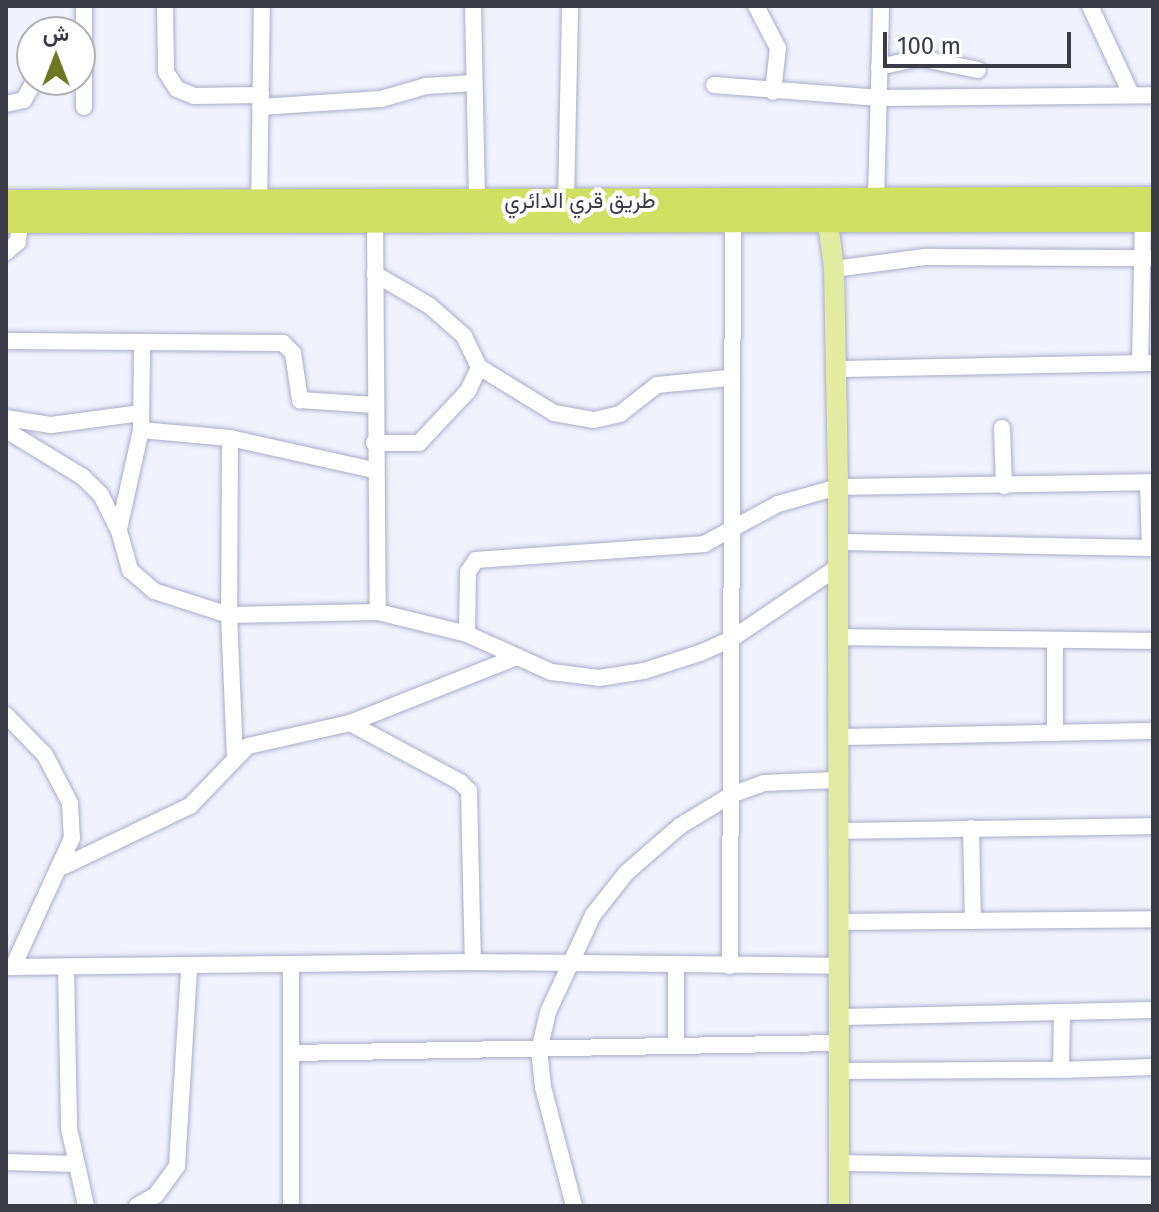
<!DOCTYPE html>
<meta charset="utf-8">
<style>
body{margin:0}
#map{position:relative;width:1159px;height:1212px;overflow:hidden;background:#f1f2fe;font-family:"Fira Sans",Vazirmatn,sans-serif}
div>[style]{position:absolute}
.roads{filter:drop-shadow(0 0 2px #aaadc9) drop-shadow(0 0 2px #aaadc9)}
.minor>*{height:16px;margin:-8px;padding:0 8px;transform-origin:8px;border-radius:8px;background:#fff}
.major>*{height:20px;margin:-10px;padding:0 10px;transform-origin:10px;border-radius:10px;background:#e2eca1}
.highway>*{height:24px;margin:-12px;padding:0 12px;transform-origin:12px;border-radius:12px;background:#cfe063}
span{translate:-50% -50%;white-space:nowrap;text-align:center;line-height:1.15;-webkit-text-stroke:8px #fff;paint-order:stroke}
.street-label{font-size:22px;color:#3a3b47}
.frame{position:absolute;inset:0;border:8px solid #3a3b47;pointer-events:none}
.north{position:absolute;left:16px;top:16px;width:80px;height:80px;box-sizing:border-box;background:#fff;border:2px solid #b0b1b5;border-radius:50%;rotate:0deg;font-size:22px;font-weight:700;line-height:32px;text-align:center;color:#3a3b47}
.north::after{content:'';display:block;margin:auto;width:28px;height:36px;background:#6d7823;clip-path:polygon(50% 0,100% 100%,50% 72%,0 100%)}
.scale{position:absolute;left:883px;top:32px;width:188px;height:36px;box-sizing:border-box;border:4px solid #3a3b47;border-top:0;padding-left:10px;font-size:24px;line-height:28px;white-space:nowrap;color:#3a3b47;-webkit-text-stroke:6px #fff;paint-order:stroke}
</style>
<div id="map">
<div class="roads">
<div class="minor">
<div style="left:84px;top:6px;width:101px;rotate:90deg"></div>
<div style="left:165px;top:6px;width:66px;rotate:89.1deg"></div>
<div style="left:166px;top:72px;width:20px;rotate:57deg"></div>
<div style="left:177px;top:89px;width:18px;rotate:22deg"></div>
<div style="left:194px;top:96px;width:67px;rotate:-0.9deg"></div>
<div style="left:473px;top:6px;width:195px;rotate:88.8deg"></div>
<div style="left:756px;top:6px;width:47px;rotate:62.4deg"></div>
<div style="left:778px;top:48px;width:44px;rotate:96.5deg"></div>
<div style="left:1090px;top:6px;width:97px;rotate:65deg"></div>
<div style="left:879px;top:67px;width:41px;rotate:-12.7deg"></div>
<div style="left:919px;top:58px;width:60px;rotate:11.5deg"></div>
<div style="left:714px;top:85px;width:166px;rotate:4.5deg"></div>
<div style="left:879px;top:98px;width:274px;rotate:-0.6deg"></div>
<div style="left:6px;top:104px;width:18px;rotate:-13deg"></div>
<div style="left:24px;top:100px;width:21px;rotate:-62deg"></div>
<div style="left:260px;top:107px;width:121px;rotate:-3.8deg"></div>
<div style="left:381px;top:99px;width:47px;rotate:-16.1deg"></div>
<div style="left:426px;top:86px;width:48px;rotate:-3.6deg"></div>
<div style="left:566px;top:201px;width:195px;rotate:-88.8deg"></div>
<div style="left:876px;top:201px;width:195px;rotate:-88.5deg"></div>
<div style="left:259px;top:211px;width:205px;rotate:-89.2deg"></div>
<div style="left:375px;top:220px;width:392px;rotate:89.6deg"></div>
<div style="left:6px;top:252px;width:16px;rotate:-40deg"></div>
<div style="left:18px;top:242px;width:21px;rotate:-85deg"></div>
<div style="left:834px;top:269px;width:92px;rotate:-7.5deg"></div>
<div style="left:925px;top:257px;width:228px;rotate:0.3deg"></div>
<div style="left:6px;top:341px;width:277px;rotate:0.4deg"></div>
<div style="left:283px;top:343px;width:14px;rotate:45deg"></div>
<div style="left:293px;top:353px;width:48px;rotate:81.5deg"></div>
<div style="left:300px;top:400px;width:75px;rotate:3.8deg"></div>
<div style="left:1140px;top:363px;width:143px;rotate:-88.8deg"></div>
<div style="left:479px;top:367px;width:88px;rotate:31.5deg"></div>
<div style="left:554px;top:413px;width:41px;rotate:9.9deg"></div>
<div style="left:594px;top:420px;width:27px;rotate:-13deg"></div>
<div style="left:620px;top:414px;width:47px;rotate:-38.1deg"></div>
<div style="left:657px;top:385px;width:72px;rotate:-5.6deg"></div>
<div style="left:835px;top:369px;width:318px;rotate:-1.1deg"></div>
<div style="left:6px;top:418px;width:46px;rotate:8.8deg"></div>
<div style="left:51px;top:425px;width:91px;rotate:-7.6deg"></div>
<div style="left:1002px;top:428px;width:58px;rotate:88deg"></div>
<div style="left:6px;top:430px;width:90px;rotate:31.4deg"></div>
<div style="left:83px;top:477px;width:25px;rotate:45deg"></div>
<div style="left:101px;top:495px;width:40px;rotate:63.4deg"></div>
<div style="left:119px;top:531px;width:41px;rotate:74.2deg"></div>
<div style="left:130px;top:570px;width:32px;rotate:41deg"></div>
<div style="left:154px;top:591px;width:79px;rotate:17.7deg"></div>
<div style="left:229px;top:615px;width:149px;rotate:-1.2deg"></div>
<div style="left:378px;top:612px;width:92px;rotate:13.9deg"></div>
<div style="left:467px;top:634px;width:92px;rotate:24.3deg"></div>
<div style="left:551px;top:672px;width:48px;rotate:7.1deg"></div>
<div style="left:599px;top:678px;width:46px;rotate:-8.8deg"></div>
<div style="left:644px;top:671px;width:59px;rotate:-17.8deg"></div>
<div style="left:700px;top:653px;width:36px;rotate:-24deg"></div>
<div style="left:733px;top:638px;width:127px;rotate:-34.1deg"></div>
<div style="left:141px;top:430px;width:89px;rotate:5.1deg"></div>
<div style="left:230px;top:438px;width:147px;rotate:12.6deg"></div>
<div style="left:230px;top:438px;width:177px;rotate:90.3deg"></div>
<div style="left:229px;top:615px;width:141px;rotate:87.6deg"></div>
<div style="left:374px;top:443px;width:45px"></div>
<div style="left:419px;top:443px;width:71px;rotate:-46.7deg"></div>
<div style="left:468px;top:391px;width:26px;rotate:-65deg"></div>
<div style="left:479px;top:367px;width:34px;rotate:-116deg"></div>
<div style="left:464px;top:336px;width:45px;rotate:-138.6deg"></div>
<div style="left:430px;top:306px;width:64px;rotate:-149.8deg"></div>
<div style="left:1148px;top:482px;width:66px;rotate:88.3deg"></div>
<div style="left:119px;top:529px;width:101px;rotate:-77.5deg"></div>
<div style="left:141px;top:430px;width:88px;rotate:-89.3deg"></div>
<div style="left:838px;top:542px;width:315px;rotate:1.1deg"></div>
<div style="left:467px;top:634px;width:62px;rotate:-89.1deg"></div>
<div style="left:468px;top:572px;width:14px;rotate:-56deg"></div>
<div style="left:476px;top:560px;width:229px;rotate:-4deg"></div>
<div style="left:704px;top:544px;width:84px;rotate:-28.4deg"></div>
<div style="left:778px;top:504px;width:62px;rotate:-15.8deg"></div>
<div style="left:838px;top:487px;width:315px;rotate:-0.9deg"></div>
<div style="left:838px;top:637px;width:315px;rotate:0.7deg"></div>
<div style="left:1055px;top:643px;width:90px;rotate:90deg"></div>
<div style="left:6px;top:715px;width:56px;rotate:45.7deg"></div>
<div style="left:45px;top:755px;width:54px;rotate:62.5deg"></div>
<div style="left:70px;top:803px;width:35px;rotate:87deg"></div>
<div style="left:72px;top:838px;width:142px;rotate:114.6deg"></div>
<div style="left:350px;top:723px;width:125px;rotate:28.2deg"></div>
<div style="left:460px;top:782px;width:13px;rotate:45deg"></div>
<div style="left:469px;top:791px;width:171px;rotate:88.7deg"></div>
<div style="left:838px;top:737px;width:315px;rotate:-1.1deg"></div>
<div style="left:971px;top:828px;width:93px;rotate:88.8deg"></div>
<div style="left:838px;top:831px;width:315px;rotate:-0.9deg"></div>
<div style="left:64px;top:866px;width:140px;rotate:-25.5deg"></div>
<div style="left:190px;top:806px;width:83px;rotate:-46deg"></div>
<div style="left:248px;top:746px;width:105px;rotate:-12.7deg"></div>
<div style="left:350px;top:723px;width:180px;rotate:-21.6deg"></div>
<div style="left:838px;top:922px;width:315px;rotate:-0.5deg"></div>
<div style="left:676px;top:966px;width:80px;rotate:90deg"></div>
<div style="left:730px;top:966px;width:745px;rotate:-89.77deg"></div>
<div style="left:6px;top:967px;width:467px;rotate:-0.6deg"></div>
<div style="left:473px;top:962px;width:366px;rotate:0.6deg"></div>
<div style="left:66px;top:967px;width:161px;rotate:88.9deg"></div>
<div style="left:69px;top:1128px;width:80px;rotate:77.7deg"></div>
<div style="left:291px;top:967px;width:239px;rotate:90deg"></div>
<div style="left:839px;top:1017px;width:314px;rotate:-1.3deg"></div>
<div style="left:291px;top:1053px;width:548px;rotate:-1.05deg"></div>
<div style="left:1061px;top:1070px;width:92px;rotate:-1.9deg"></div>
<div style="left:839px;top:1071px;width:222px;rotate:-0.3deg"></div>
<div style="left:1061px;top:1070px;width:55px;rotate:-89deg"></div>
<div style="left:6px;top:1162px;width:69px;rotate:1.7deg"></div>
<div style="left:839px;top:1163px;width:314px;rotate:0.9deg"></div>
<div style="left:137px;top:1206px;width:22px;rotate:-30deg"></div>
<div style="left:156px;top:1195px;width:36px;rotate:-54deg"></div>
<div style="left:177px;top:1166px;width:199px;rotate:-86.5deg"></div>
<div style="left:574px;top:1206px;width:123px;rotate:-104.6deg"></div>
<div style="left:543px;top:1087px;width:36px;rotate:-96deg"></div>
<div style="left:539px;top:1051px;width:40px;rotate:-77deg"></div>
<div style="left:548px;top:1012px;width:107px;rotate:-65.1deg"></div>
<div style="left:593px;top:915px;width:53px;rotate:-51.8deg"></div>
<div style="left:626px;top:873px;width:72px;rotate:-41deg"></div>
<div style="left:680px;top:826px;width:60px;rotate:-31.3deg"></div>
<div style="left:731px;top:795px;width:35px;rotate:-20deg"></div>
<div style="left:764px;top:783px;width:73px;rotate:-2.4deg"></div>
</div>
<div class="major">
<div style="left:826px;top:207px;width:63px;rotate:82.6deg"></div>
<div style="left:834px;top:269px;width:218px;rotate:88.9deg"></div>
<div style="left:838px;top:487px;width:719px;rotate:89.92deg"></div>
</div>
<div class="highway">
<div style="left:6px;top:202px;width:1147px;rotate:-0.15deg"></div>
<div style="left:6px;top:221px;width:1147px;rotate:-0.05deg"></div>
</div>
</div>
<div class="street-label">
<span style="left:580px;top:201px">طريق قري الدائري</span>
</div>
<div class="frame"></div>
<div class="north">ش</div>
<div class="scale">100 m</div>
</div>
